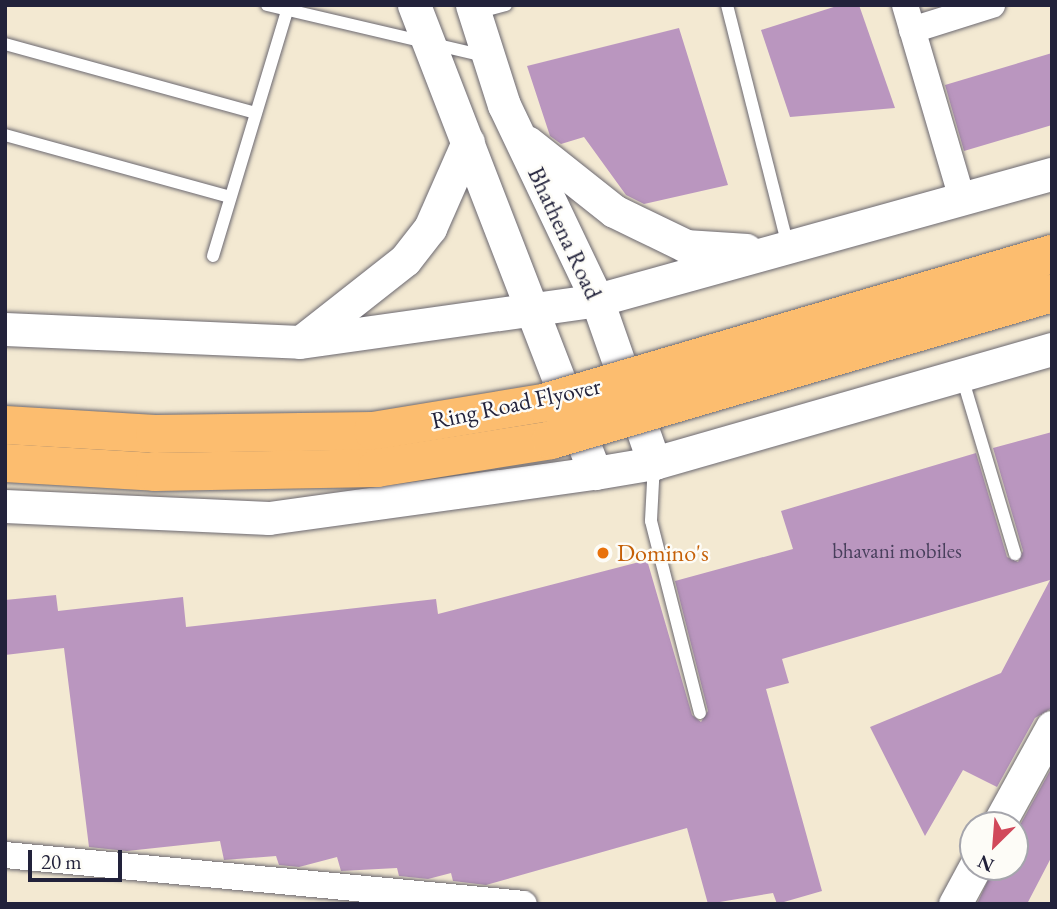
<!DOCTYPE html>
<style>
body{margin:0}
#map{position:relative;width:1057px;height:909px;overflow:hidden;background:#f3e9d2;font-family:"EB Garamond",serif}
div>[style]{position:absolute}
.building>*{inset:0;background:#ba96bf}
.roads{filter:drop-shadow(0 0 2px #6b6870) drop-shadow(0 0 2px #6b6870)}
.service>*{height:12px;margin:-6px;padding:0 6px;transform-origin:6px;border-radius:6px;background:#fff}
.minor>*{height:26px;margin:-13px;padding:0 13px;transform-origin:13px;border-radius:13px;background:#fff}
.tertiary>*{height:33px;margin:-16.5px;padding:0 16.5px;transform-origin:16.5px;border-radius:16.5px;background:#fff}
.bridges{filter:drop-shadow(0 0 2px #6b6870) drop-shadow(0 0 2px #6b6870)}
.trunk-bridge>*{height:38px;margin:-19px;padding:0 19px;transform-origin:19px;border-radius:19px;background:#fcbd6f}
.dots>*{width:19px;height:19px;translate:-50% -50%;box-sizing:border-box;border:4px solid #fdfcf7;border-radius:50%}
span{translate:-50% -50%;white-space:nowrap;text-align:center;line-height:1.15;-webkit-text-stroke:5px #fdfcf7;paint-order:stroke}
.number-label{font-size:21px;color:#483f5c}
.number-label span{-webkit-text-stroke-width:0}
.street-label{font-size:24px;color:#22223b}
.food-label{font-size:24px;color:#c56008}
.left{translate:0 -50%;text-align:left}
.frame{position:absolute;inset:0;border:7px solid #22223b;pointer-events:none}
.north{position:absolute;left:959px;top:811px;width:70px;height:70px;box-sizing:border-box;background:#fdfcf7;border:2px solid #a5a5ac;border-radius:50%;rotate:205deg;font-size:19px;font-weight:700;line-height:28px;text-align:center;color:#22223b}
.north::after{content:'';display:block;margin:auto;width:24px;height:32px;background:#d1495b;clip-path:polygon(50% 0,100% 100%,50% 72%,0 100%)}
.scale{position:absolute;left:28px;top:850px;width:94px;height:32px;box-sizing:border-box;border:4px solid #22223b;border-top:0;padding-left:9px;font-size:21px;line-height:24px;white-space:nowrap;color:#22223b;-webkit-text-stroke:5px #fdfcf7;paint-order:stroke}
</style>
<div id="map">
<div class="building">
<div style="clip-path:polygon(840px 5px,859px 5px,895px 108px,790px 117px,761px 30px)"></div>
<div style="clip-path:polygon(679px 28px,728px 185px,644px 204px,626px 195px,584px 137px,561px 144px,550px 136px,527px 66px)"></div>
<div style="clip-path:polygon(1052px 53px,1052px 125px,964px 151px,945px 85px)"></div>
<div style="clip-path:polygon(1052px 432px,1052px 708px,1035px 718px,997px 787px,963px 770px,925px 836px,870px 727px,1001px 673px,1050px 580px,782px 659px,789px 683px,766px 689px,822px 891px,777px 904px,773px 893px,708px 904px,687px 828px,486px 885px,453px 881px,451px 873px,428px 879px,399px 876px,397px 868px,341px 871px,337px 857px,299px 867px,279px 865px,276px 856px,224px 860px,220px 841px,127px 851px,89px 847px,64px 648px,5px 655px,5px 600px,56px 595px,58px 611px,183px 597px,186px 627px,436px 599px,438px 614px,647px 560px,692px 715px,701px 722px,708px 711px,675px 581px,793px 549px,781px 511px,976px 453px,1007px 557px,1018px 562px,1023px 551px,993px 448px)"></div>
<div style="clip-path:polygon(1052px 767px,1052px 856px,1027px 904px,977px 904px,994px 867px,1015px 867px,1015px 834px)"></div>
</div>
<div class="roads">
<div class="service">
<div style="left:267px;top:5px;width:224px;rotate:13.2deg"></div>
<div style="left:727px;top:5px;width:249px;rotate:75.8deg"></div>
<div style="left:476px;top:13px;width:31px;rotate:-15deg"></div>
<div style="left:5px;top:44px;width:260px;rotate:15.4deg"></div>
<div style="left:5px;top:135px;width:233px;rotate:15.4deg"></div>
<div style="left:213px;top:256px;width:256px;rotate:-73.2deg"></div>
<div style="left:962px;top:377px;width:185px;rotate:73.3deg"></div>
<div style="left:654px;top:463px;width:58px;rotate:93deg"></div>
<div style="left:651px;top:521px;width:198px;rotate:75.7deg"></div>
</div>
<div class="minor">
<div style="left:905px;top:5px;width:202px;rotate:73.6deg"></div>
<div style="left:912px;top:30px;width:84px;rotate:-17.4deg"></div>
<div style="left:5px;top:855px;width:521px;rotate:5.39deg"></div>
</div>
<div class="tertiary">
<div style="left:414px;top:5px;width:502px;rotate:68.86deg"></div>
<div style="left:472px;top:5px;width:105px;rotate:72.3deg"></div>
<div style="left:504px;top:105px;width:216px;rotate:64.5deg"></div>
<div style="left:597px;top:300px;width:173px;rotate:70.7deg"></div>
<div style="left:527px;top:142px;width:111px;rotate:38.4deg"></div>
<div style="left:614px;top:211px;width:80px;rotate:25.9deg"></div>
<div style="left:686px;top:246px;width:60px;rotate:3.8deg"></div>
<div style="left:5px;top:329px;width:295px;rotate:2.5deg"></div>
<div style="left:300px;top:342px;width:300px;rotate:-8deg"></div>
<div style="left:597px;top:300px;width:472px;rotate:-15.5deg"></div>
<div style="left:302px;top:341px;width:131px;rotate:-38.2deg"></div>
<div style="left:405px;top:260px;width:41px;rotate:-52deg"></div>
<div style="left:430px;top:228px;width:94px;rotate:-66.2deg"></div>
<div style="left:5px;top:506px;width:264px;rotate:2.6deg"></div>
<div style="left:269px;top:518px;width:329px;rotate:-7.9deg"></div>
<div style="left:595px;top:473px;width:60px;rotate:-9.6deg"></div>
<div style="left:654px;top:463px;width:414px;rotate:-16deg"></div>
<div style="left:998px;top:825px;width:112px;rotate:-61.1deg"></div>
<div style="left:955px;top:904px;width:42px;rotate:-61.6deg"></div>
</div>
</div>
<div class="bridges">
<div class="trunk-bridge">
<div style="left:5px;top:425px;width:150px;rotate:3.4deg"></div>
<div style="left:155px;top:434px;width:218px;rotate:-0.8deg"></div>
<div style="left:373px;top:431px;width:172px;rotate:-9.4deg"></div>
<div style="left:543px;top:403px;width:530px;rotate:-16.32deg"></div>
<div style="left:5px;top:463px;width:150px;rotate:3.4deg"></div>
<div style="left:155px;top:472px;width:222px;rotate:-1deg"></div>
<div style="left:377px;top:468px;width:176px;rotate:-9.1deg"></div>
<div style="left:551px;top:440px;width:522px;rotate:-16.35deg"></div>
</div>
</div>
<div class="dots">
<div style="left:603px;top:553px;background:#e8710a"></div>
</div>
<div class="number-label">
<span style="left:897px;top:551px">bhavani mobiles</span>
</div>
<div class="street-label">
<span style="left:565px;top:233px;rotate:65deg">Bhathena Road</span>
<span style="left:516px;top:403px;rotate:-12deg">Ring Road Flyover</span>
</div>
<div class="food-label">
<span class="left" style="left:617px;top:553px">Domino's</span>
</div>
<div class="frame"></div>
<div class="north">N</div>
<div class="scale">20 m</div>
</div>
